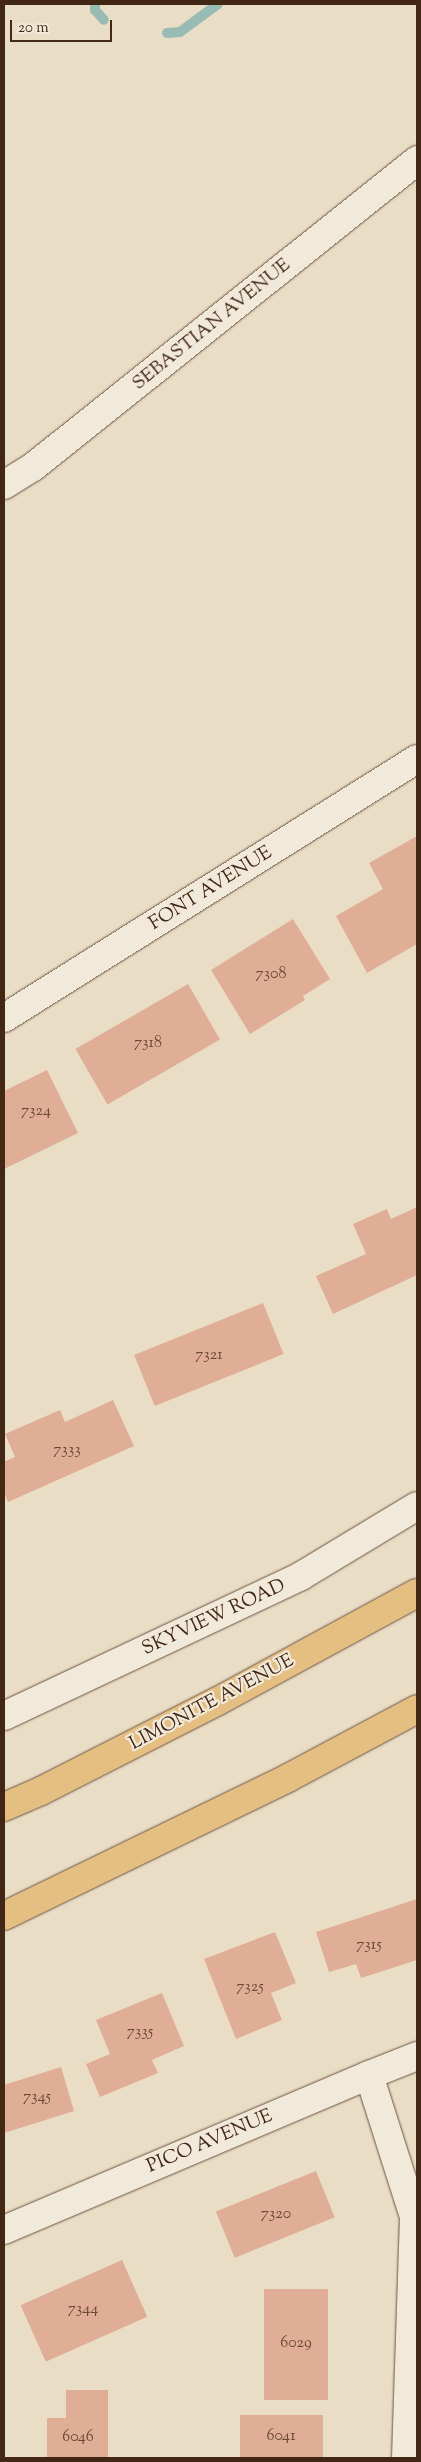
<!DOCTYPE html>
<style>
body{margin:0}
#map{position:relative;width:421px;height:2462px;overflow:hidden;background:#eaddc5;font-family:"Sorts Mill Goudy",serif}
div>[style]{position:absolute}
.stream>*{height:10px;margin:-5px;padding:0 5px;transform-origin:5px;border-radius:5px;background:#98bcb4}
.building>*{inset:0;background:#e0ae96;transform-origin:0 0}
.roads{filter:drop-shadow(0 0 1px #6c5441) drop-shadow(0 0 1px #6c5441)}
.minor>*{height:28px;margin:-14px;padding:0 14px;transform-origin:14px;border-radius:14px;background:#f1e9d9}
.primary>*{height:28px;margin:-14px;padding:0 14px;transform-origin:14px;border-radius:14px;background:#e5be82}
span{translate:-50% -50%;white-space:nowrap;text-align:center;line-height:1.15;-webkit-text-stroke:4.5px #f1e9d9;paint-order:stroke}
.number-label{font-size:16px;color:#6a4935}
.number-label span{-webkit-text-stroke-width:0}
.street-label{font-size:19px;color:#422715}
.frame{position:absolute;inset:0;border:5px solid #422715;pointer-events:none}
.scale{position:absolute;left:10px;top:20px;width:102px;height:22px;box-sizing:border-box;border:2px solid #422715;border-top:0;padding-left:6px;font-size:15px;line-height:18px;white-space:nowrap;color:#422715;-webkit-text-stroke:4px #f1e9d9;paint-order:stroke}
</style>
<div id="map">
<div class="stream">
<div style="left:95px;top:4px;width:6px;rotate:90deg"></div>
<div style="left:95px;top:10px;width:13px;rotate:48deg"></div>
<div style="left:167px;top:33px;width:13px;rotate:-4deg"></div>
<div style="left:180px;top:32px;width:47px;rotate:-36.4deg"></div>
</div>
<div class="building">
<div style="clip-path:polygon(417px 836px,417px 944px,367px 973px,336px 916px,383px 889px,369px 863px)"></div>
<div style="clip-path:polygon(293px 919px,330px 979px,303px 996px,305px 1000px,250px 1034px,211px 970px)"></div>
<div style="left:188px;top:984px;width:64px;height:130px;rotate:60deg"></div>
<div style="clip-path:polygon(47px 1070px,78px 1133px,4px 1169px,4px 1091px)"></div>
<div style="clip-path:polygon(417px 1207px,417px 1275px,333px 1314px,316px 1276px,366px 1254px,353px 1224px,387px 1209px,391px 1219px)"></div>
<div style="left:263px;top:1303px;width:55px;height:139px;rotate:68deg"></div>
<div style="clip-path:polygon(113px 1400px,134px 1446px,8px 1502px,4px 1492px,4px 1462px,15px 1457px,5px 1434px,60px 1410px,65px 1422px)"></div>
<div style="clip-path:polygon(417px 1899px,417px 1960px,361px 1978px,356px 1964px,329px 1972px,316px 1932px)"></div>
<div style="clip-path:polygon(275px 1932px,296px 1983px,271px 1993px,282px 2020px,236px 2039px,204px 1959px)"></div>
<div style="clip-path:polygon(162px 1993px,184px 2046px,152px 2060px,158px 2073px,100px 2097px,86px 2064px,110px 2054px,96px 2020px)"></div>
<div style="clip-path:polygon(61px 2067px,74px 2111px,4px 2133px,4px 2085px)"></div>
<div style="left:316px;top:2171px;width:50px;height:108px;rotate:68deg"></div>
<div style="left:122px;top:2260px;width:62px;height:111px;rotate:66deg"></div>
<div style="left:264px;top:2289px;width:64px;height:111px"></div>
<div style="clip-path:polygon(66px 2390px,108px 2390px,108px 2458px,47px 2458px,47px 2418px,66px 2418px)"></div>
<div style="left:240px;top:2415px;width:83px;height:43px"></div>
</div>
<div class="roads">
<div class="minor">
<div style="left:4px;top:485px;width:34px;rotate:-32deg"></div>
<div style="left:33px;top:467px;width:492px;rotate:-38.6deg"></div>
<div style="left:4px;top:1018px;width:487px;rotate:-32.1deg"></div>
<div style="left:4px;top:1716px;width:328px;rotate:-25.2deg"></div>
<div style="left:301px;top:1576px;width:135px;rotate:-31.1deg"></div>
<div style="left:369px;top:2075px;width:149px;rotate:72.4deg"></div>
<div style="left:414px;top:2217px;width:241px;rotate:91.9deg"></div>
<div style="left:4px;top:2230px;width:397px;rotate:-23deg"></div>
<div style="left:369px;top:2075px;width:52px;rotate:-21.6deg"></div>
</div>
<div class="primary">
<div style="left:4px;top:1807px;width:40px;rotate:-23.4deg"></div>
<div style="left:41px;top:1791px;width:199px;rotate:-27deg"></div>
<div style="left:218px;top:1701px;width:226px;rotate:-28.5deg"></div>
<div style="left:4px;top:1916px;width:316px;rotate:-25.9deg"></div>
<div style="left:288px;top:1778px;width:146px;rotate:-28.1deg"></div>
</div>
</div>
<div class="number-label">
<span style="left:271px;top:975px">7308</span>
<span style="left:148px;top:1044px">7318</span>
<span style="left:36px;top:1112px">7324</span>
<span style="left:209px;top:1356px">7321</span>
<span style="left:67px;top:1451px">7333</span>
<span style="left:369px;top:1946px">7315</span>
<span style="left:250px;top:1988px">7325</span>
<span style="left:140px;top:2033px">7335</span>
<span style="left:37px;top:2098px">7345</span>
<span style="left:276px;top:2215px">7320</span>
<span style="left:83px;top:2310px">7344</span>
<span style="left:296px;top:2344px">6029</span>
<span style="left:281px;top:2437px">6041</span>
<span style="left:78px;top:2438px">6046</span>
</div>
<div class="street-label">
<span style="left:212px;top:325px;rotate:-39deg">SEBASTIAN AVENUE</span>
<span style="left:211px;top:889px;rotate:-32deg">FONT AVENUE</span>
<span style="left:214px;top:1618px;rotate:-25deg">SKYVIEW ROAD</span>
<span style="left:212px;top:1703px;rotate:-28deg">LIMONITE AVENUE</span>
<span style="left:210px;top:2142px;rotate:-23deg">PICO AVENUE</span>
</div>
<div class="frame"></div>
<div class="scale">20 m</div>
</div>
